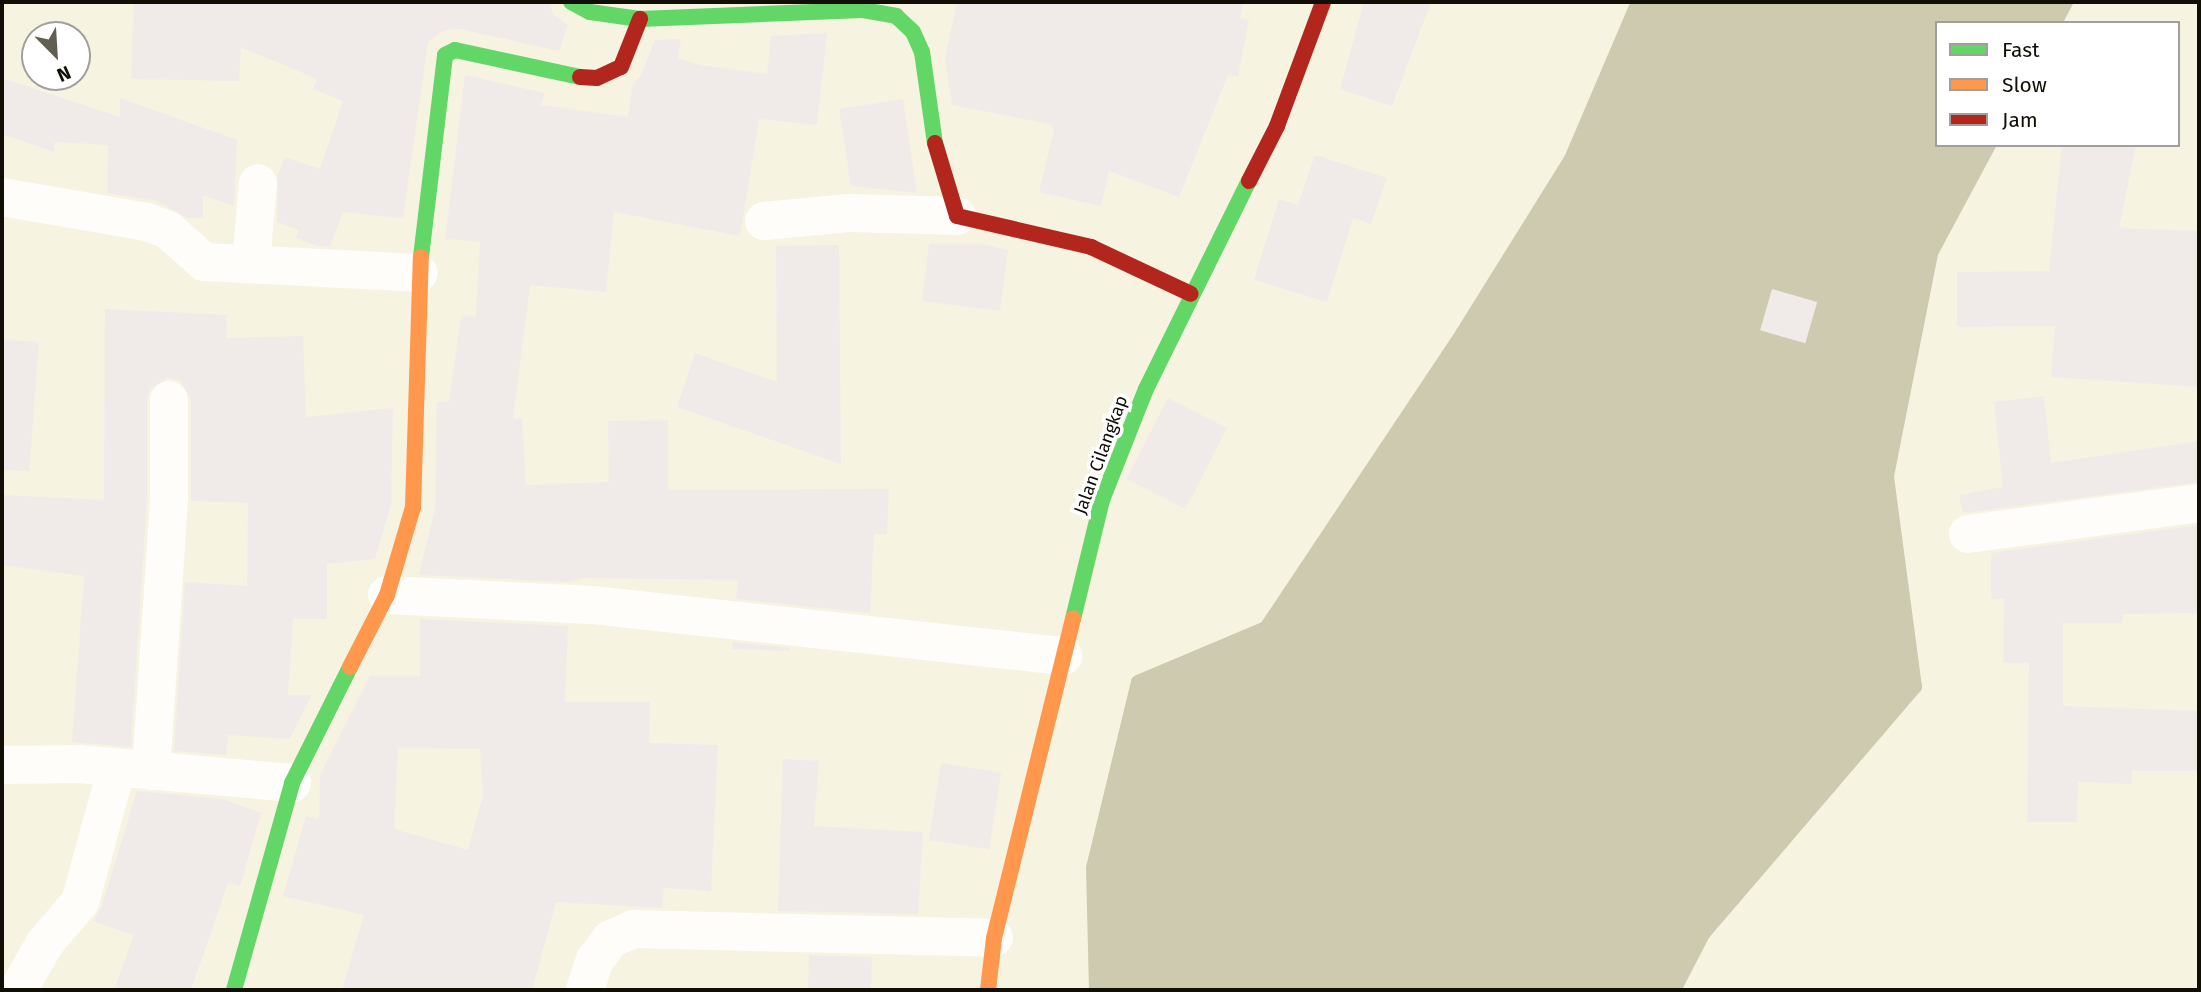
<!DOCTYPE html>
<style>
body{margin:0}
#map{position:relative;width:2201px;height:992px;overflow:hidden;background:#f6f3e1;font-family:"Fira Sans",sans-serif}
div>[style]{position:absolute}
.water>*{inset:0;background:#cecaaf}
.stream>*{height:14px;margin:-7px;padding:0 7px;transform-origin:7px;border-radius:7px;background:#cecaaf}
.building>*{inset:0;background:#f0ebe8;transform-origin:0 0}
.street>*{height:38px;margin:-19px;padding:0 19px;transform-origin:19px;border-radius:19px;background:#fefdfa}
.fast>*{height:16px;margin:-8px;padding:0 8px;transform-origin:8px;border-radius:8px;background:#63d668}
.slow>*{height:16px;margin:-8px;padding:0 8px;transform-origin:8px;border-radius:8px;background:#ff974d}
.jam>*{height:16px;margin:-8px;padding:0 8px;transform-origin:8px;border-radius:8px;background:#b3261e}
span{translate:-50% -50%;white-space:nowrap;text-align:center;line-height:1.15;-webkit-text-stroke:7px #fff;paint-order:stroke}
.street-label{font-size:18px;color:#110f05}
.frame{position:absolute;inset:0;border:4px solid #110f05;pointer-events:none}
.legend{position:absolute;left:1935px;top:21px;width:245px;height:126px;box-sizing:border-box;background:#fff;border:2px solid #a09f9b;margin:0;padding:9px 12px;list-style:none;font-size:21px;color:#110f05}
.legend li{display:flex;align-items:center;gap:14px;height:35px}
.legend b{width:35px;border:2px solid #a09f9b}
.north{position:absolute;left:21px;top:21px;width:70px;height:70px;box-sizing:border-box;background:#fff;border:2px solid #a09f9b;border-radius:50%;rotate:156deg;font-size:19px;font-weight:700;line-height:28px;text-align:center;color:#110f05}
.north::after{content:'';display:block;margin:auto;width:24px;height:32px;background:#615f52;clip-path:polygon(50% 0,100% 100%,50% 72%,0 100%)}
</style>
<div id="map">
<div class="water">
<div style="clip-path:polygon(1638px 2px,2066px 2px,2055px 23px,1937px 23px,1937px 145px,1989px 145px,1931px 253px,1887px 476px,1915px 687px,1704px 934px,1674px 990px,1096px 990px,1093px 868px,1138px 682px,1266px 628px,1462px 334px,1571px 159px)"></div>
</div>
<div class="stream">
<div style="left:2055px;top:23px;width:24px;rotate:-62deg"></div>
<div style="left:1096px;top:990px;width:122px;rotate:-91.4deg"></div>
<div style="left:1093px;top:868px;width:191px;rotate:-76.4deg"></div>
<div style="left:1138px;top:682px;width:139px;rotate:-22.9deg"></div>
<div style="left:1266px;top:628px;width:353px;rotate:-56.3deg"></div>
<div style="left:1462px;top:334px;width:206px;rotate:-58.1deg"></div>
<div style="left:1571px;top:159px;width:171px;rotate:-66.9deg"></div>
<div style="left:1674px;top:990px;width:63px;rotate:-62.6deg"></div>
<div style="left:1703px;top:934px;width:326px;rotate:-49.4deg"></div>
<div style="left:1915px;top:687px;width:213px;rotate:-97.6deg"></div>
<div style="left:1887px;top:476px;width:227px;rotate:-78.8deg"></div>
<div style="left:1931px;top:253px;width:123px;rotate:-61.8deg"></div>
</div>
<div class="building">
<div style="clip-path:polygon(134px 2px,549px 2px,553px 14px,568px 25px,559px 51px,460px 29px,445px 30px,428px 42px,403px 218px,343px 212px,330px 247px,317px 246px,296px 238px,299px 230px,277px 222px,278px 174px,285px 157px,320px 169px,343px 101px,313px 89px,317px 79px,241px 47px,239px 81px,131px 79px)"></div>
<div style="clip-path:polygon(957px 2px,1243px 2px,1240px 18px,1249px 20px,1238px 77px,1228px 75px,1179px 197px,1109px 171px,1101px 206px,1039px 192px,1054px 129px,1050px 124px,952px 105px,945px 59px)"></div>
<div style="clip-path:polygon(1364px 2px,1431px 2px,1392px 106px,1340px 89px)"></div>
<div style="clip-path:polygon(827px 33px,817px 125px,759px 119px,740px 236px,614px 212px,606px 292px,530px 285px,513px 419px,522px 418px,526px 485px,609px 482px,608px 421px,668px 420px,668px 490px,889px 489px,887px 534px,874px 534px,870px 613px,736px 599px,738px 580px,584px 578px,569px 582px,419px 575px,435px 508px,437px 403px,449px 401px,461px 315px,476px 317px,480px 242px,445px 239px,465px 75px,545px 93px,541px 105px,628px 117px,632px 85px,641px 75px,655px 40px,681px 39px,678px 58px,699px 65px,767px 74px,771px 36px)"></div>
<div style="clip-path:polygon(2px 78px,120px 117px,120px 98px,237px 140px,234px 206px,203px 195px,203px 218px,187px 218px,157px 201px,107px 193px,108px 145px,55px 142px,54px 152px,2px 134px)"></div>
<div style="clip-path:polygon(903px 99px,917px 193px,851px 186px,839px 109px)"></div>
<div style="clip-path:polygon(2062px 145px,2136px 145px,2119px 228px,2199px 231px,2199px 387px,2051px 377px,2055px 326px,1957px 327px,1957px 272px,2049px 271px)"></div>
<div style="clip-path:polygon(1315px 155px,1387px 178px,1371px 224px,1353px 218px,1327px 302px,1254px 280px,1279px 199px,1298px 205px)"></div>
<div style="clip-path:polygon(929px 244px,981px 244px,1008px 250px,1000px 311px,922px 301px)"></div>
<div style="clip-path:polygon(839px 245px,841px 464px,677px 407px,695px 353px,777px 382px,776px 246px)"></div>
<div style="left:1772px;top:289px;width:47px;height:43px;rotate:16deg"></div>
<div style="clip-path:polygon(105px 309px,227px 315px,226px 338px,303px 336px,306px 417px,393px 408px,391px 504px,375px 559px,327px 564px,327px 619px,293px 619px,288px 695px,312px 695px,290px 739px,228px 735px,226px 755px,174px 751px,185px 582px,247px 586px,248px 503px,191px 501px,191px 399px,180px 381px,168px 378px,150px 389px,147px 400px,147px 497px,131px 747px,72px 742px,84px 576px,2px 565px,2px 495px,104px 500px)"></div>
<div style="clip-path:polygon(2px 339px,39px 342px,29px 471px,2px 470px)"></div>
<div style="clip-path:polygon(2044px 396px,2051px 463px,2199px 441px,2199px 482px,1963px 513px,1959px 495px,2003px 487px,1994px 402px)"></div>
<div style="left:1168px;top:398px;width:66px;height:91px;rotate:27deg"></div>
<div style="clip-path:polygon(2199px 525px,2199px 613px,2123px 614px,2122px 623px,2063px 623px,2063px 706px,2199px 711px,2199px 771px,2132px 771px,2131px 784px,2078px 782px,2077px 822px,2027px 822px,2029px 663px,2003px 663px,2004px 599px,1991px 599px,1991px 553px)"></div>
<div style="clip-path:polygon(evenodd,420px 619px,568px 626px,565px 702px,650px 702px,649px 743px,718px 745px,711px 891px,664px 888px,662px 908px,556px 902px,532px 990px,342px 990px,364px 915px,283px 896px,306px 816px,319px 819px,320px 775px,370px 676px,420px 676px,420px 619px,398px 748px,480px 749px,483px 795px,468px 850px,394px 829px,398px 748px)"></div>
<div style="clip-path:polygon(733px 642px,789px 648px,789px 651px,732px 649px)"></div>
<div style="clip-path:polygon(783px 759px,819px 761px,814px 826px,923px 832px,918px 914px,778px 911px)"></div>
<div style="left:941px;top:763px;width:61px;height:78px;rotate:9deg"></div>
<div style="clip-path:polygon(137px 791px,223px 799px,261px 813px,240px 886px,228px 883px,191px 990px,114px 990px,134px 935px,93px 921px,101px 908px)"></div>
<div style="left:809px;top:955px;width:63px;height:35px;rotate:2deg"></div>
</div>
<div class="street">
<div style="left:2px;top:197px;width:147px;rotate:9.8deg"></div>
<div style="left:147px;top:222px;width:22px;rotate:21deg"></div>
<div style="left:168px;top:230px;width:48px;rotate:41.6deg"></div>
<div style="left:204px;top:262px;width:215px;rotate:2.9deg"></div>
<div style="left:764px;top:221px;width:85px;rotate:-5.4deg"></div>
<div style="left:849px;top:213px;width:108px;rotate:1.6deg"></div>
<div style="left:251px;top:264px;width:81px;rotate:-85.1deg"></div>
<div style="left:1968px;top:534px;width:233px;rotate:-7.6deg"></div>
<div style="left:387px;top:595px;width:206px;rotate:2.8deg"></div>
<div style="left:593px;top:605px;width:473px;rotate:6.2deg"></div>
<div style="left:2px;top:765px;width:77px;rotate:-0.7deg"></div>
<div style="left:79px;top:764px;width:214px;rotate:5.1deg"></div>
<div style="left:151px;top:771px;width:274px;rotate:-86.2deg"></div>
<div style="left:169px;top:498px;width:98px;rotate:-90deg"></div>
<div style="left:18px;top:990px;width:54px;rotate:-60.1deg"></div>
<div style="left:45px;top:943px;width:54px;rotate:-49.5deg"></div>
<div style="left:80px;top:902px;width:139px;rotate:-74.6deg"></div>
<div style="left:585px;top:990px;width:32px;rotate:-72deg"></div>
<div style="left:595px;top:960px;width:26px;rotate:-53deg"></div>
<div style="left:611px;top:939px;width:24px;rotate:-24deg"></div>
<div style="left:633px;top:929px;width:361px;rotate:1.4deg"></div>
</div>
<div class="fast">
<div style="left:571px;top:2px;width:21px;rotate:28deg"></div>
<div style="left:590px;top:12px;width:50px;rotate:8deg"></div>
<div style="left:640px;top:19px;width:223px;rotate:-2.3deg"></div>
<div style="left:863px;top:10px;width:34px;rotate:10deg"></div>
<div style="left:896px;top:16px;width:23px;rotate:43deg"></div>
<div style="left:913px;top:32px;width:22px;rotate:66deg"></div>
<div style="left:922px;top:52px;width:92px;rotate:81.9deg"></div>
<div style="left:421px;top:257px;width:203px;rotate:-83.2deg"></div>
<div style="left:445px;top:55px;width:11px;rotate:-27deg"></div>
<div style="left:455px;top:50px;width:128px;rotate:12.2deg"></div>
<div style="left:1073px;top:619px;width:122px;rotate:-76.3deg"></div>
<div style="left:1102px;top:500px;width:119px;rotate:-68.4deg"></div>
<div style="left:1146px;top:389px;width:232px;rotate:-63.7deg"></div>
<div style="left:234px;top:990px;width:215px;rotate:-74.3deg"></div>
<div style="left:292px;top:783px;width:130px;rotate:-63.4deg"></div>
</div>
<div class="slow">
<div style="left:350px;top:667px;width:81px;rotate:-62.8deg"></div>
<div style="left:387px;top:595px;width:92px;rotate:-73.5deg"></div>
<div style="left:413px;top:507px;width:250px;rotate:-88.2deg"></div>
<div style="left:988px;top:990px;width:52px;rotate:-83.4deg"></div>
<div style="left:994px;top:938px;width:329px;rotate:-76.1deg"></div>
</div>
<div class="jam">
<div style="left:580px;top:77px;width:17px;rotate:3deg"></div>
<div style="left:597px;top:78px;width:26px;rotate:-25deg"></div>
<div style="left:621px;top:67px;width:52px;rotate:-68.4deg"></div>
<div style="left:935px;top:143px;width:76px;rotate:73.2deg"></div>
<div style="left:957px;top:216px;width:138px;rotate:13deg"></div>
<div style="left:1091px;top:247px;width:110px;rotate:25.2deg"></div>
<div style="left:1249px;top:181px;width:62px;rotate:-63deg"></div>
<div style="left:1277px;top:126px;width:132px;rotate:-69.6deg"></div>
</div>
<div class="street-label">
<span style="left:1101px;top:455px;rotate:-70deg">Jalan Cilangkap</span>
</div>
<div class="frame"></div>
<ul class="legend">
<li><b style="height:9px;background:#63d668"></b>Fast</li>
<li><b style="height:9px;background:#ff974d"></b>Slow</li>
<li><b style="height:9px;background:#b3261e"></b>Jam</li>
</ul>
<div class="north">N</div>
</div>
